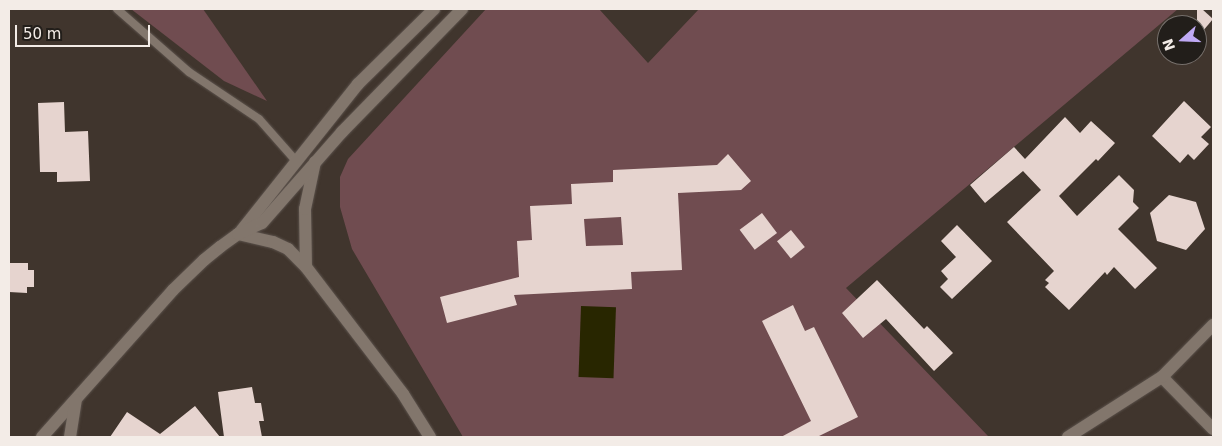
<!DOCTYPE html>
<style>
body{margin:0}
#map{position:relative;width:1222px;height:446px;overflow:hidden;background:#40352d;font-family:"DejaVu Sans",sans-serif}
div>[style]{position:absolute}
.green>*{inset:0;background:#704c50}
.water>*{inset:0;background:#282600;transform-origin:0 0}
.building>*{inset:0;background:#e6d4cf;transform-origin:0 0}
.roads{filter:drop-shadow(0 0 1px #5b524c) drop-shadow(0 0 1px #5b524c)}
.service>*{height:8px;margin:-4px;padding:0 4px;transform-origin:4px;border-radius:4px;background:#82766c}
.minor>*{height:12px;margin:-6px;padding:0 6px;transform-origin:6px;border-radius:6px;background:#82766c}
.tertiary>*{height:12px;margin:-6px;padding:0 6px;transform-origin:6px;border-radius:6px;background:#82766c}
span{translate:-50% -50%;white-space:nowrap;text-align:center;line-height:1.15;-webkit-text-stroke:5px #221e1a;paint-order:stroke}
.frame{position:absolute;inset:0;border:10px solid #f3ece7;pointer-events:none}
.north{position:absolute;left:1157px;top:15px;width:50px;height:50px;box-sizing:border-box;background:#221e1a;border:1px solid #76706c;border-radius:50%;rotate:250deg;font-size:14px;font-weight:700;line-height:20px;text-align:center;color:#f3ece7}
.north::after{content:'';display:block;margin:auto;width:18px;height:22px;background:#bfa9f4;clip-path:polygon(50% 0,100% 100%,50% 72%,0 100%)}
.scale{position:absolute;left:15px;top:25px;width:135px;height:22px;box-sizing:border-box;border:2px solid #f3ece7;border-top:0;padding-left:6px;font-size:15px;line-height:18px;white-space:nowrap;color:#f3ece7;-webkit-text-stroke:4px #221e1a;paint-order:stroke}
</style>
<div id="map">
<div class="green">
<div style="clip-path:polygon(131px 9px,203px 9px,267px 101px,224px 81px)"></div>
<div style="clip-path:polygon(486px 9px,599px 9px,648px 63px,699px 9px,1178px 9px,846px 288px,988px 436px,463px 437px,352px 249px,340px 207px,340px 177px,348px 159px)"></div>
</div>
<div class="water">
<div style="left:581px;top:306px;width:35px;height:71px;rotate:2deg"></div>
</div>
<div class="building">
<div style="clip-path:polygon(1197px 9px,1202px 9px,1213px 19px,1197px 38px)"></div>
<div style="clip-path:polygon(1184px 101px,1211px 127px,1201px 137px,1209px 144px,1194px 160px,1188px 154px,1180px 163px,1152px 136px)"></div>
<div style="clip-path:polygon(64px 102px,65px 132px,88px 131px,90px 181px,57px 182px,57px 172px,40px 172px,38px 103px)"></div>
<div style="clip-path:polygon(1065px 117px,1080px 133px,1091px 121px,1115px 143px,1098px 161px,1096px 159px,1059px 196px,1077px 216px,1119px 175px,1134px 190px,1133px 202px,1139px 208px,1118px 229px,1157px 268px,1135px 289px,1114px 267px,1107px 275px,1105px 272px,1069px 310px,1045px 287px,1049px 283px,1045px 280px,1054px 271px,1007px 222px,1041px 190px,1023px 171px,985px 203px,970px 185px,1014px 147px,1025px 159px)"></div>
<div style="clip-path:polygon(evenodd,728px 154px,751px 181px,741px 190px,678px 193px,682px 270px,631px 272px,632px 289px,514px 295px,517px 305px,447px 323px,440px 297px,519px 277px,517px 241px,532px 240px,530px 206px,572px 204px,571px 184px,613px 182px,613px 170px,717px 165px,728px 154px,621px 217px,623px 245px,586px 246px,584px 219px,621px 217px)"></div>
<div style="clip-path:polygon(1169px 195px,1196px 202px,1205px 229px,1186px 250px,1157px 241px,1150px 213px)"></div>
<div style="left:762px;top:213px;width:25px;height:28px;rotate:53deg"></div>
<div style="clip-path:polygon(957px 225px,992px 261px,952px 299px,940px 287px,948px 279px,941px 271px,956px 257px,941px 241px)"></div>
<div style="left:791px;top:230px;width:22px;height:18px;rotate:51deg"></div>
<div style="clip-path:polygon(9px 263px,28px 263px,28px 270px,34px 270px,34px 287px,27px 287px,27px 293px,9px 292px)"></div>
<div style="clip-path:polygon(877px 280px,924px 329px,927px 326px,953px 353px,934px 371px,886px 319px,863px 338px,842px 313px)"></div>
<div style="clip-path:polygon(793px 305px,805px 331px,814px 327px,858px 417px,817px 437px,781px 437px,811px 421px,762px 321px)"></div>
<div style="clip-path:polygon(252px 387px,255px 403px,261px 403px,264px 421px,259px 421px,262px 437px,224px 437px,218px 392px)"></div>
<div style="clip-path:polygon(195px 406px,220px 437px,110px 437px,127px 412px,160px 434px)"></div>
</div>
<div class="roads">
<div class="service">
<div style="left:117px;top:9px;width:96px;rotate:41.2deg"></div>
<div style="left:189px;top:72px;width:84px;rotate:33.9deg"></div>
<div style="left:259px;top:119px;width:56px;rotate:48.6deg"></div>
</div>
<div class="minor">
<div style="left:238px;top:234px;width:36px;rotate:13deg"></div>
<div style="left:273px;top:242px;width:17px;rotate:25deg"></div>
<div style="left:288px;top:249px;width:25px;rotate:45deg"></div>
<div style="left:306px;top:267px;width:160px;rotate:52.6deg"></div>
<div style="left:403px;top:394px;width:51px;rotate:57.9deg"></div>
<div style="left:306px;top:267px;width:58px;rotate:-91deg"></div>
<div style="left:305px;top:209px;width:48px;rotate:-78deg"></div>
</div>
<div class="tertiary">
<div style="left:241px;top:231px;width:188px;rotate:-51.5deg"></div>
<div style="left:358px;top:84px;width:107px;rotate:-44.6deg"></div>
<div style="left:1162px;top:377px;width:73px;rotate:45.6deg"></div>
<div style="left:42px;top:437px;width:197px;rotate:-48.3deg"></div>
<div style="left:173px;top:290px;width:43px;rotate:-44.1deg"></div>
<div style="left:204px;top:260px;width:21px;rotate:-39deg"></div>
<div style="left:220px;top:247px;width:22px;rotate:-36deg"></div>
<div style="left:238px;top:234px;width:26px;rotate:-25deg"></div>
<div style="left:262px;top:223px;width:121px;rotate:-48.7deg"></div>
<div style="left:342px;top:132px;width:172px;rotate:-45.7deg"></div>
<div style="left:70px;top:437px;width:37px;rotate:-81deg"></div>
<div style="left:1068px;top:437px;width:112px;rotate:-32.6deg"></div>
<div style="left:1162px;top:377px;width:73px;rotate:-45.6deg"></div>
</div>
</div>
<div class="frame"></div>
<div class="north">N</div>
<div class="scale">50 m</div>
</div>
